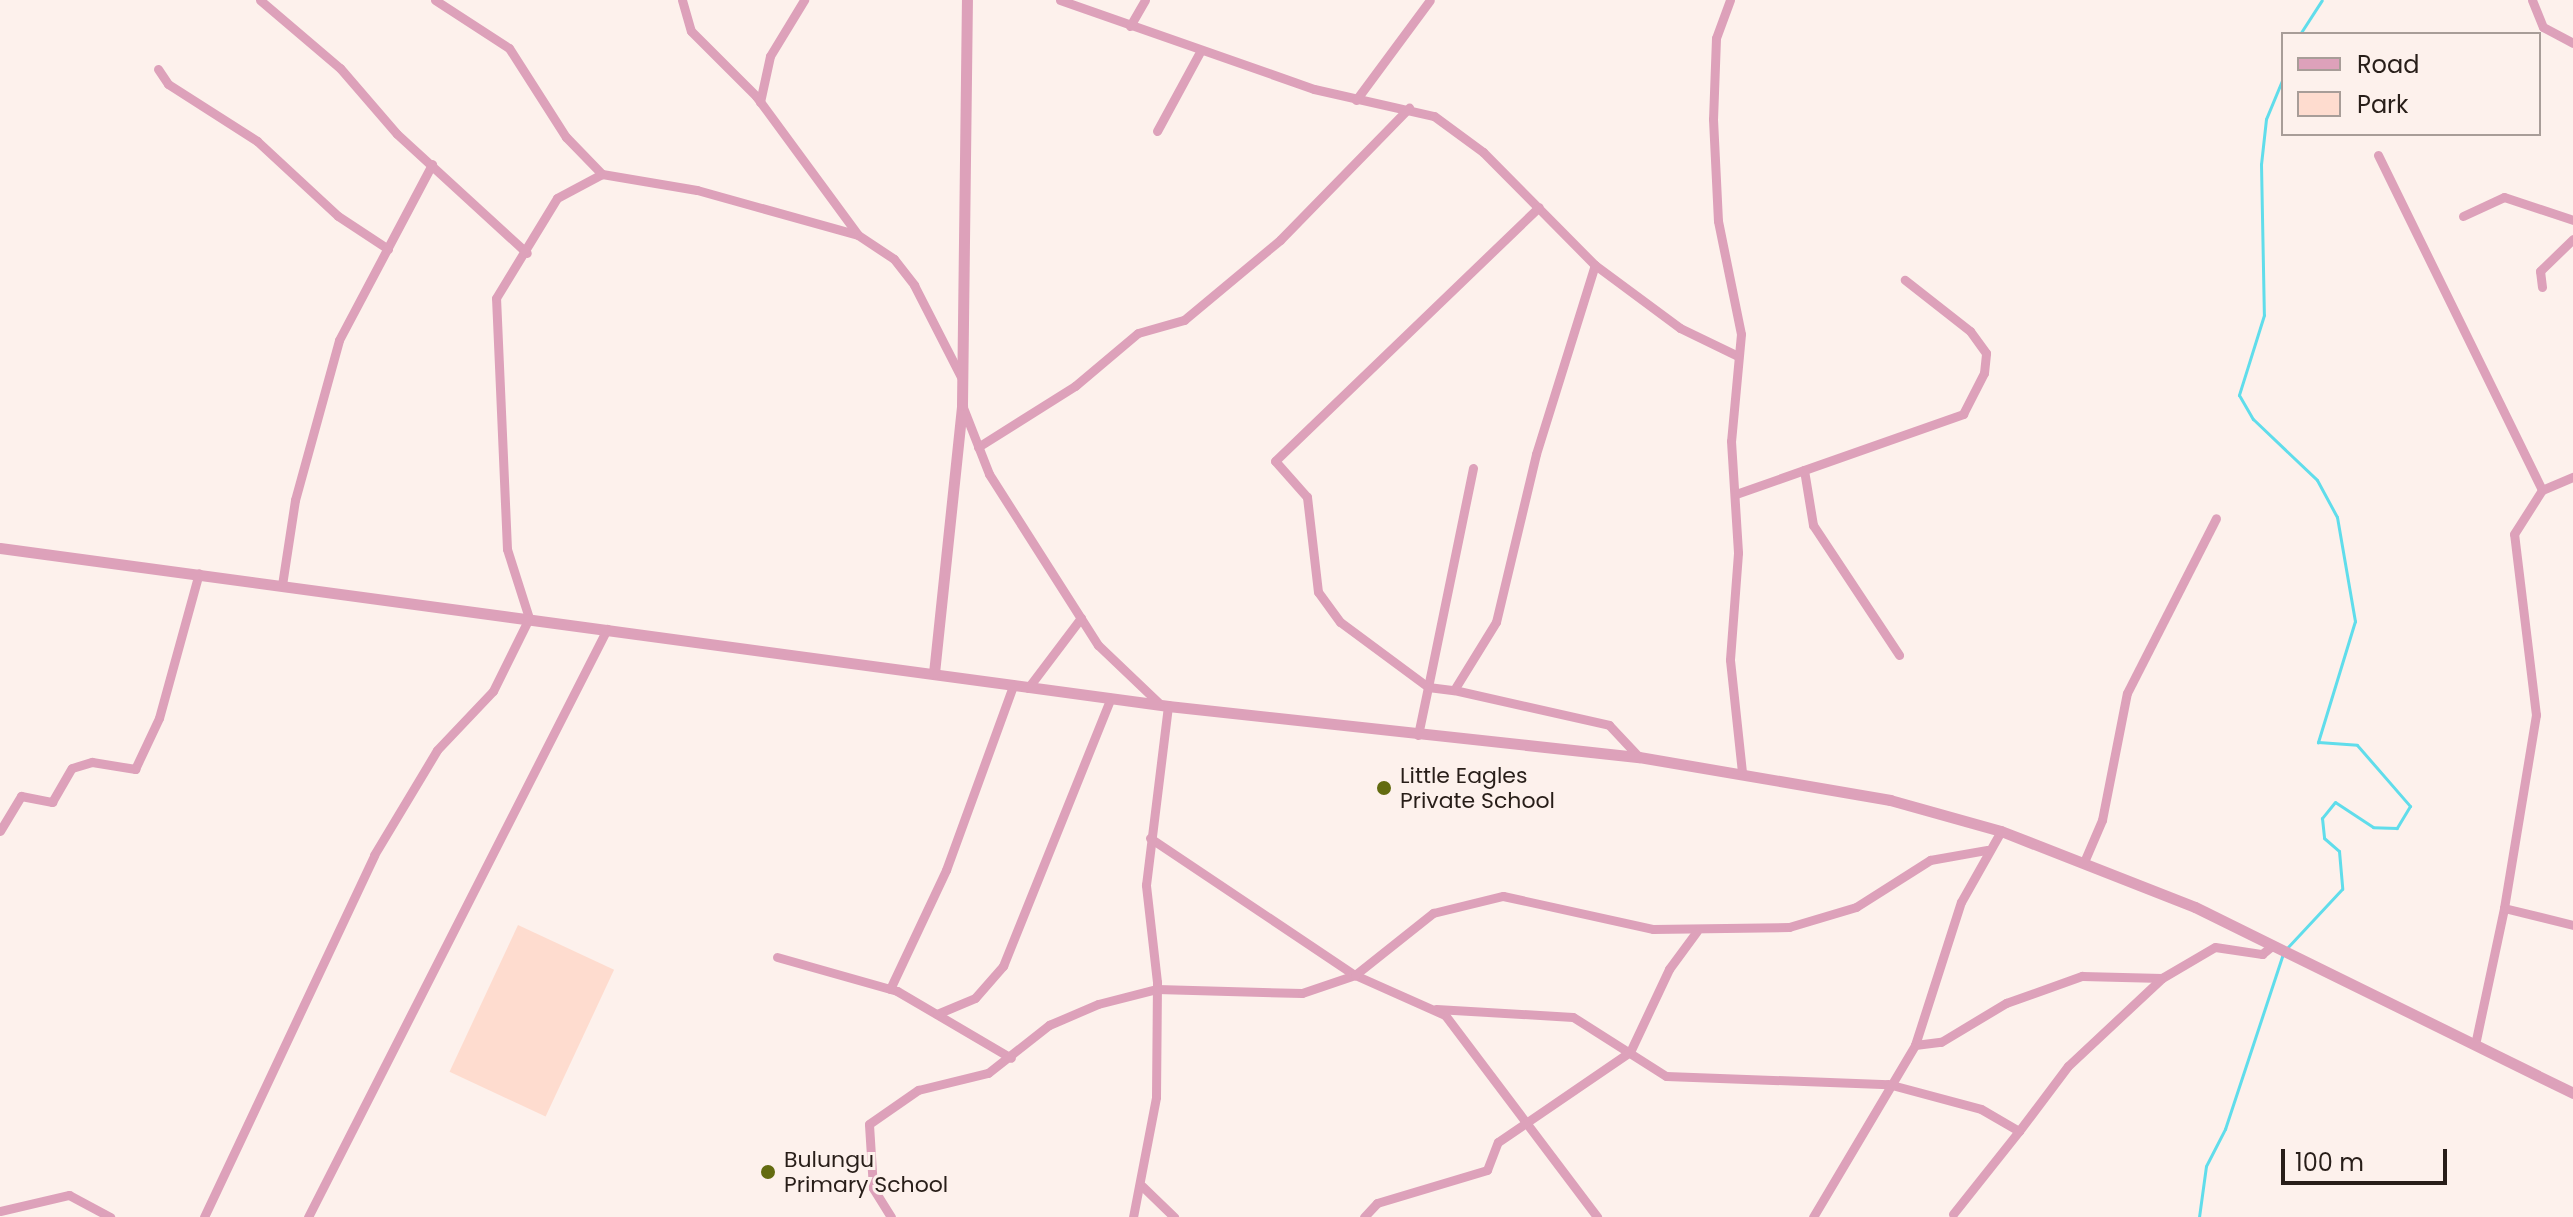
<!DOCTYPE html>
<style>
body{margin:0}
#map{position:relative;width:2573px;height:1217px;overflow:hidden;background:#fdf1ec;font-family:Poppins,sans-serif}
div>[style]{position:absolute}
.green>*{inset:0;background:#fedccf;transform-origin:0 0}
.stream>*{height:3px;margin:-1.5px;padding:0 1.5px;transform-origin:1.5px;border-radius:1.5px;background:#60ddeb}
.minor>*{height:9px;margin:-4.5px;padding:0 4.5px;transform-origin:4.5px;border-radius:4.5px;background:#dda1ba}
.tertiary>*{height:11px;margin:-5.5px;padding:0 5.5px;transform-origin:5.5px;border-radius:5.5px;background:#dda1ba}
.dots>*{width:22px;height:22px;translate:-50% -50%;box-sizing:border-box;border:4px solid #fdf1ec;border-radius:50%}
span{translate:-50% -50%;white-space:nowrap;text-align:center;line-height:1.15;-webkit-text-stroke:6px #fdf1ec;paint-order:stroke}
.poi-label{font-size:22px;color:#281e19}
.left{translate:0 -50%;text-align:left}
.legend{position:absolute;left:2281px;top:32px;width:260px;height:104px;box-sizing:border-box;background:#fdf1ec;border:2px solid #a89d98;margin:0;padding:10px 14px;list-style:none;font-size:24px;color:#281e19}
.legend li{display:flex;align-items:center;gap:16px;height:40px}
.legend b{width:40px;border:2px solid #a89d98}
.scale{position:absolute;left:2281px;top:1149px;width:166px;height:36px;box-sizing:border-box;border:4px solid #281e19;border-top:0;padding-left:10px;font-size:24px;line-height:28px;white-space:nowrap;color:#281e19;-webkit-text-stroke:6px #fdf1ec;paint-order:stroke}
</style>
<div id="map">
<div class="green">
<div style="left:518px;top:925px;width:106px;height:162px;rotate:25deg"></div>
</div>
<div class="stream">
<div style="left:2300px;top:34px;width:40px;rotate:-57.1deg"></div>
<div style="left:2283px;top:78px;width:44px;rotate:112.5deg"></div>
<div style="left:2266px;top:119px;width:45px;rotate:96.3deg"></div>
<div style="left:2261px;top:164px;width:151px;rotate:88.9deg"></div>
<div style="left:2264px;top:315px;width:84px;rotate:107.4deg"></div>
<div style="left:2239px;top:395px;width:28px;rotate:60deg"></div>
<div style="left:2253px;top:419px;width:88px;rotate:43.6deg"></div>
<div style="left:2317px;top:480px;width:42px;rotate:61.6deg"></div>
<div style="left:2337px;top:517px;width:106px;rotate:80.2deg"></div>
<div style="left:2355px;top:621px;width:127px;rotate:107deg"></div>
<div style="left:2318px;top:742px;width:39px;rotate:4deg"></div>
<div style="left:2357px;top:745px;width:81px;rotate:49deg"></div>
<div style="left:2410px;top:806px;width:26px;rotate:121deg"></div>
<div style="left:2397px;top:828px;width:24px;rotate:-178deg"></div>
<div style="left:2373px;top:827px;width:45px;rotate:-146.7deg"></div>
<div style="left:2335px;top:802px;width:21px;rotate:129deg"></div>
<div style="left:2322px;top:818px;width:20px;rotate:84deg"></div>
<div style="left:2324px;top:838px;width:20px;rotate:41deg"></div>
<div style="left:2339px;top:851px;width:38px;rotate:85deg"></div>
<div style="left:2342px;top:889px;width:81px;rotate:133deg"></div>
<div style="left:2199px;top:1217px;width:51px;rotate:-82.2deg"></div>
<div style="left:2206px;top:1166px;width:42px;rotate:-62.8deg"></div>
<div style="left:2225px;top:1129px;width:184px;rotate:-71.7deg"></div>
</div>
<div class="minor">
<div style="left:260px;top:0;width:105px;rotate:40.4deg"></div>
<div style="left:340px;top:68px;width:87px;rotate:49.2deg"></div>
<div style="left:397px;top:134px;width:176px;rotate:42.5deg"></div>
<div style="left:435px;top:0;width:88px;rotate:33deg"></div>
<div style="left:509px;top:48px;width:106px;rotate:57.4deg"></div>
<div style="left:566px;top:137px;width:52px;rotate:45.8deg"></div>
<div style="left:682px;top:0;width:32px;rotate:74deg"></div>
<div style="left:691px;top:31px;width:92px;rotate:45deg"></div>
<div style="left:756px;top:96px;width:172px;rotate:53.7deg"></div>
<div style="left:858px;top:235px;width:43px;rotate:33.7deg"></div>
<div style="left:894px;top:259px;width:33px;rotate:52deg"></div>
<div style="left:914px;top:285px;width:103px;rotate:62.9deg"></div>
<div style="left:1060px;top:0;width:269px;rotate:19.3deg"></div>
<div style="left:1314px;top:89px;width:123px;rotate:12.7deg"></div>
<div style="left:1434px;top:116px;width:61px;rotate:36.3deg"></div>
<div style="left:1483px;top:152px;width:159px;rotate:45.3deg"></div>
<div style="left:1595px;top:265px;width:106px;rotate:36.5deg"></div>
<div style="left:1680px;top:328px;width:64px;rotate:25.8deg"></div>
<div style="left:1730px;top:0;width:40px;rotate:110.2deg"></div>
<div style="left:1716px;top:38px;width:81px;rotate:92.1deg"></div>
<div style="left:1713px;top:119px;width:102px;rotate:87.2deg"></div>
<div style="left:1718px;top:221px;width:115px;rotate:78.5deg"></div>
<div style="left:1741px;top:334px;width:107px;rotate:95.3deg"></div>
<div style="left:1731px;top:441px;width:112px;rotate:86.4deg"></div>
<div style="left:1738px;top:553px;width:107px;rotate:94.3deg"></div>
<div style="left:1730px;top:660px;width:113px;rotate:83.9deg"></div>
<div style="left:2532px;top:0;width:29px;rotate:68deg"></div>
<div style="left:2543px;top:27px;width:34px;rotate:28deg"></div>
<div style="left:1130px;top:26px;width:30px;rotate:-60deg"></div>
<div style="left:158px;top:69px;width:18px;rotate:56deg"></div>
<div style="left:168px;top:84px;width:106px;rotate:32.6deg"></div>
<div style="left:257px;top:141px;width:110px;rotate:42.8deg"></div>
<div style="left:338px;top:216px;width:60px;rotate:33.4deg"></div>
<div style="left:1356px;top:100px;width:124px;rotate:-53.5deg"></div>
<div style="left:760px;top:102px;width:47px;rotate:-77.7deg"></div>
<div style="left:770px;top:56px;width:66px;rotate:-58.7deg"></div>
<div style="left:1157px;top:131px;width:92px;rotate:-61.5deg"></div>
<div style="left:2378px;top:155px;width:373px;rotate:63.9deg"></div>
<div style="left:2463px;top:216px;width:45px;rotate:-24.9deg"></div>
<div style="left:2504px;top:197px;width:73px;rotate:18.4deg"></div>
<div style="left:2542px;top:287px;width:16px;rotate:-97deg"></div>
<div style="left:2540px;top:271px;width:46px;rotate:-44.1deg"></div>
<div style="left:962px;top:405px;width:74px;rotate:68.6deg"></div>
<div style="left:989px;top:474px;width:203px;rotate:57.5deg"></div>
<div style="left:1098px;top:645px;width:84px;rotate:43.6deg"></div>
<div style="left:978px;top:447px;width:115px;rotate:-32.2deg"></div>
<div style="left:1075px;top:386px;width:82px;rotate:-40.1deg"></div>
<div style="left:1138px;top:333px;width:48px;rotate:-15.8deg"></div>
<div style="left:1184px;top:320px;width:125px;rotate:-39.8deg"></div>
<div style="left:1280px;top:240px;width:185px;rotate:-45.7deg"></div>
<div style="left:1473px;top:468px;width:224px;rotate:101.6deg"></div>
<div style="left:1428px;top:687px;width:109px;rotate:-143.5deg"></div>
<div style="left:1340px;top:622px;width:37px;rotate:-126deg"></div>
<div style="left:1318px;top:592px;width:96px;rotate:-96.6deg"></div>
<div style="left:1307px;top:497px;width:48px;rotate:-131.6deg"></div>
<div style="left:1275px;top:461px;width:366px;rotate:-43.9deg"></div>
<div style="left:1804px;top:470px;width:56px;rotate:80.7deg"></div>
<div style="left:1813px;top:525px;width:156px;rotate:56.5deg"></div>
<div style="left:1736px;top:494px;width:241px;rotate:-19.4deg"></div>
<div style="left:1963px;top:414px;width:46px;rotate:-62.9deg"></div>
<div style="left:1984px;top:373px;width:20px;rotate:-84deg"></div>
<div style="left:1986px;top:353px;width:27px;rotate:-126deg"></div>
<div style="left:1970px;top:331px;width:83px;rotate:-141.9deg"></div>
<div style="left:282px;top:585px;width:86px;rotate:-81.3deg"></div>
<div style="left:295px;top:500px;width:166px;rotate:-74.6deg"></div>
<div style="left:339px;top:340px;width:199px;rotate:-62.1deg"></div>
<div style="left:1028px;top:688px;width:88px;rotate:-52.9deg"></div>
<div style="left:1454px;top:690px;width:159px;rotate:12.7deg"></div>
<div style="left:1609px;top:725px;width:44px;rotate:46.8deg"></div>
<div style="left:1418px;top:735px;width:49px;rotate:-78.2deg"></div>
<div style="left:1428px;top:687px;width:26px;rotate:7deg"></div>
<div style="left:1454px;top:690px;width:80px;rotate:-58.3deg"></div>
<div style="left:1496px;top:622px;width:173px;rotate:-76.6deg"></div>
<div style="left:1536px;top:454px;width:198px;rotate:-72.7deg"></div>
<div style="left:0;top:831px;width:41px;rotate:-59deg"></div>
<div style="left:21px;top:796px;width:32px;rotate:11deg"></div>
<div style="left:52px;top:802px;width:39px;rotate:-60deg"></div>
<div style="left:72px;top:768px;width:21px;rotate:-17deg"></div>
<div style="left:92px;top:762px;width:44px;rotate:9.2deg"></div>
<div style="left:135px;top:769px;width:56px;rotate:-64.8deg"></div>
<div style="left:159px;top:718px;width:150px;rotate:-74.6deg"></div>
<div style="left:1150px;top:838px;width:247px;rotate:33.8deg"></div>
<div style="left:1355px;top:975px;width:98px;rotate:24deg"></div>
<div style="left:1445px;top:1015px;width:253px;rotate:53deg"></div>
<div style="left:2084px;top:862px;width:46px;rotate:-66.8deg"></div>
<div style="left:2102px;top:820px;width:129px;rotate:-78.9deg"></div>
<div style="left:2127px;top:693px;width:196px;rotate:-63deg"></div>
<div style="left:2504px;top:908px;width:196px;rotate:-80.6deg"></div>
<div style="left:2536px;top:715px;width:182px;rotate:-96.9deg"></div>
<div style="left:2514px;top:534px;width:52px;rotate:-57.5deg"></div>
<div style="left:2542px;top:490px;width:34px;rotate:-23deg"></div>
<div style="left:777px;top:957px;width:125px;rotate:15.8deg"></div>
<div style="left:897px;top:991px;width:132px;rotate:30.4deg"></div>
<div style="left:890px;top:989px;width:132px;rotate:-64.8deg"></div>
<div style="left:946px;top:870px;width:196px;rotate:-70deg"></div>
<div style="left:1436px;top:1009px;width:137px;rotate:3.3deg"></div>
<div style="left:1573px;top:1017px;width:110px;rotate:32.4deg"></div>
<div style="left:1666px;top:1076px;width:222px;rotate:2.1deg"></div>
<div style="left:1888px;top:1084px;width:96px;rotate:15deg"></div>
<div style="left:1981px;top:1109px;width:44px;rotate:30.1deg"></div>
<div style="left:2019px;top:1131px;width:81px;rotate:-53deg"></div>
<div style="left:2068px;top:1066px;width:129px;rotate:-43.1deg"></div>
<div style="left:2162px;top:978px;width:61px;rotate:-30.3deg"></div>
<div style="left:2215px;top:947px;width:48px;rotate:8.5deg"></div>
<div style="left:2262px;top:954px;width:13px;rotate:-39deg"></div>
<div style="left:937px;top:1014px;width:41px;rotate:-22.8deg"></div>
<div style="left:975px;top:998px;width:43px;rotate:-48.8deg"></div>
<div style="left:1003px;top:966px;width:289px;rotate:-68.1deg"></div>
<div style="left:2476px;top:1040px;width:135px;rotate:-78deg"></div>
<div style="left:2504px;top:908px;width:71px;rotate:13.8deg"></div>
<div style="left:1915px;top:1045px;width:26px;rotate:-7deg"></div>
<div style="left:1941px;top:1042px;width:76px;rotate:-31deg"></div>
<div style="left:2006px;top:1003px;width:81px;rotate:-19.6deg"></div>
<div style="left:2082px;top:976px;width:80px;rotate:1.4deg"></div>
<div style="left:1142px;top:1186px;width:45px;rotate:44.1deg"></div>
<div style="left:0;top:1211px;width:71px;rotate:-13.1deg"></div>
<div style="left:69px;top:1195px;width:47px;rotate:28.2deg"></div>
<div style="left:1953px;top:1214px;width:106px;rotate:-51.5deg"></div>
<div style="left:204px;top:1217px;width:400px;rotate:-64.8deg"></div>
<div style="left:374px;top:855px;width:122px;rotate:-59deg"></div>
<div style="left:437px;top:750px;width:81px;rotate:-46.5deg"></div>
<div style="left:493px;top:691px;width:81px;rotate:-63.7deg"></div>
<div style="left:529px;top:618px;width:72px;rotate:-107.7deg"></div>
<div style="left:507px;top:549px;width:251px;rotate:-92.5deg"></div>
<div style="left:496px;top:298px;width:117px;rotate:-58.6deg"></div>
<div style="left:557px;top:198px;width:51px;rotate:-28.1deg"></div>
<div style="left:602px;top:174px;width:96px;rotate:9.6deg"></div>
<div style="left:697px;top:190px;width:167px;rotate:15.6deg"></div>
<div style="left:308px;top:1217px;width:660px;rotate:-63.05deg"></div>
<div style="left:891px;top:1217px;width:34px;rotate:-122deg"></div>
<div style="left:873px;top:1188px;width:64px;rotate:-93.6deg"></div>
<div style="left:869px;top:1124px;width:60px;rotate:-34.8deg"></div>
<div style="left:918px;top:1090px;width:72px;rotate:-13.7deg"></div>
<div style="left:988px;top:1073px;width:78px;rotate:-38.2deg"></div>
<div style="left:1049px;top:1025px;width:53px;rotate:-23.2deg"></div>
<div style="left:1098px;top:1004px;width:61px;rotate:-14.3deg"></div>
<div style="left:1157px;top:989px;width:145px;rotate:1.6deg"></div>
<div style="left:1302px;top:993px;width:56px;rotate:-18.8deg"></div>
<div style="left:1355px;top:975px;width:100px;rotate:-38.5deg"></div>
<div style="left:1433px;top:913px;width:72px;rotate:-13.7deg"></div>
<div style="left:1503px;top:896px;width:154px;rotate:12.4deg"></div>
<div style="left:1653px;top:929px;width:136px;rotate:-0.8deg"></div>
<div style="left:1789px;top:927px;width:70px;rotate:-16.6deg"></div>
<div style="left:1856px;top:907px;width:88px;rotate:-32.4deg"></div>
<div style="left:1930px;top:860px;width:58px;rotate:-10deg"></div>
<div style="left:1133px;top:1217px;width:122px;rotate:-79.1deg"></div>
<div style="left:1156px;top:1097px;width:115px;rotate:-89.5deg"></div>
<div style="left:1157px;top:982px;width:98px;rotate:-96.5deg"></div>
<div style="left:1146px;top:885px;width:180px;rotate:-83deg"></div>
<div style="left:1364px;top:1217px;width:19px;rotate:-47deg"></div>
<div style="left:1377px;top:1203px;width:115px;rotate:-16.7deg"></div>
<div style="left:1487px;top:1170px;width:30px;rotate:-69deg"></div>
<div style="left:1498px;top:1142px;width:160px;rotate:-34.3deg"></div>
<div style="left:1630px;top:1052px;width:92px;rotate:-64.8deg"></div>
<div style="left:1669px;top:969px;width:47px;rotate:-53.6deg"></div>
<div style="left:1813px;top:1217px;width:200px;rotate:-59.3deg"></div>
<div style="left:1915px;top:1045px;width:150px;rotate:-72.2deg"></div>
<div style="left:1961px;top:902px;width:81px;rotate:-60.6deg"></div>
</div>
<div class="tertiary">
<div style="left:0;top:548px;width:1179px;rotate:7.7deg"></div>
<div style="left:1168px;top:706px;width:474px;rotate:6.2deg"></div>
<div style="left:1639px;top:757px;width:255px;rotate:9.7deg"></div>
<div style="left:1890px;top:800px;width:115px;rotate:15.6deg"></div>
<div style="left:2001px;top:831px;width:208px;rotate:21.4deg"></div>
<div style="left:2195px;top:907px;width:421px;rotate:26.2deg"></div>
<div style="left:934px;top:673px;width:269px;rotate:-84deg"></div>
<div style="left:962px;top:405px;width:405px;rotate:-89.3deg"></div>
</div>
<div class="dots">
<div style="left:1384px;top:788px;background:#636b10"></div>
<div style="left:768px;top:1172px;background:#636b10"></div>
</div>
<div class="poi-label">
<span class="left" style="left:1400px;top:788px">Little Eagles<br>Private School</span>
<span class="left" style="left:784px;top:1172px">Bulungu<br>Primary School</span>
</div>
<ul class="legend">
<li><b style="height:10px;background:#dda1ba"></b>Road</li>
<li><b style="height:22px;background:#fedccf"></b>Park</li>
</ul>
<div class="scale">100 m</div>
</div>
